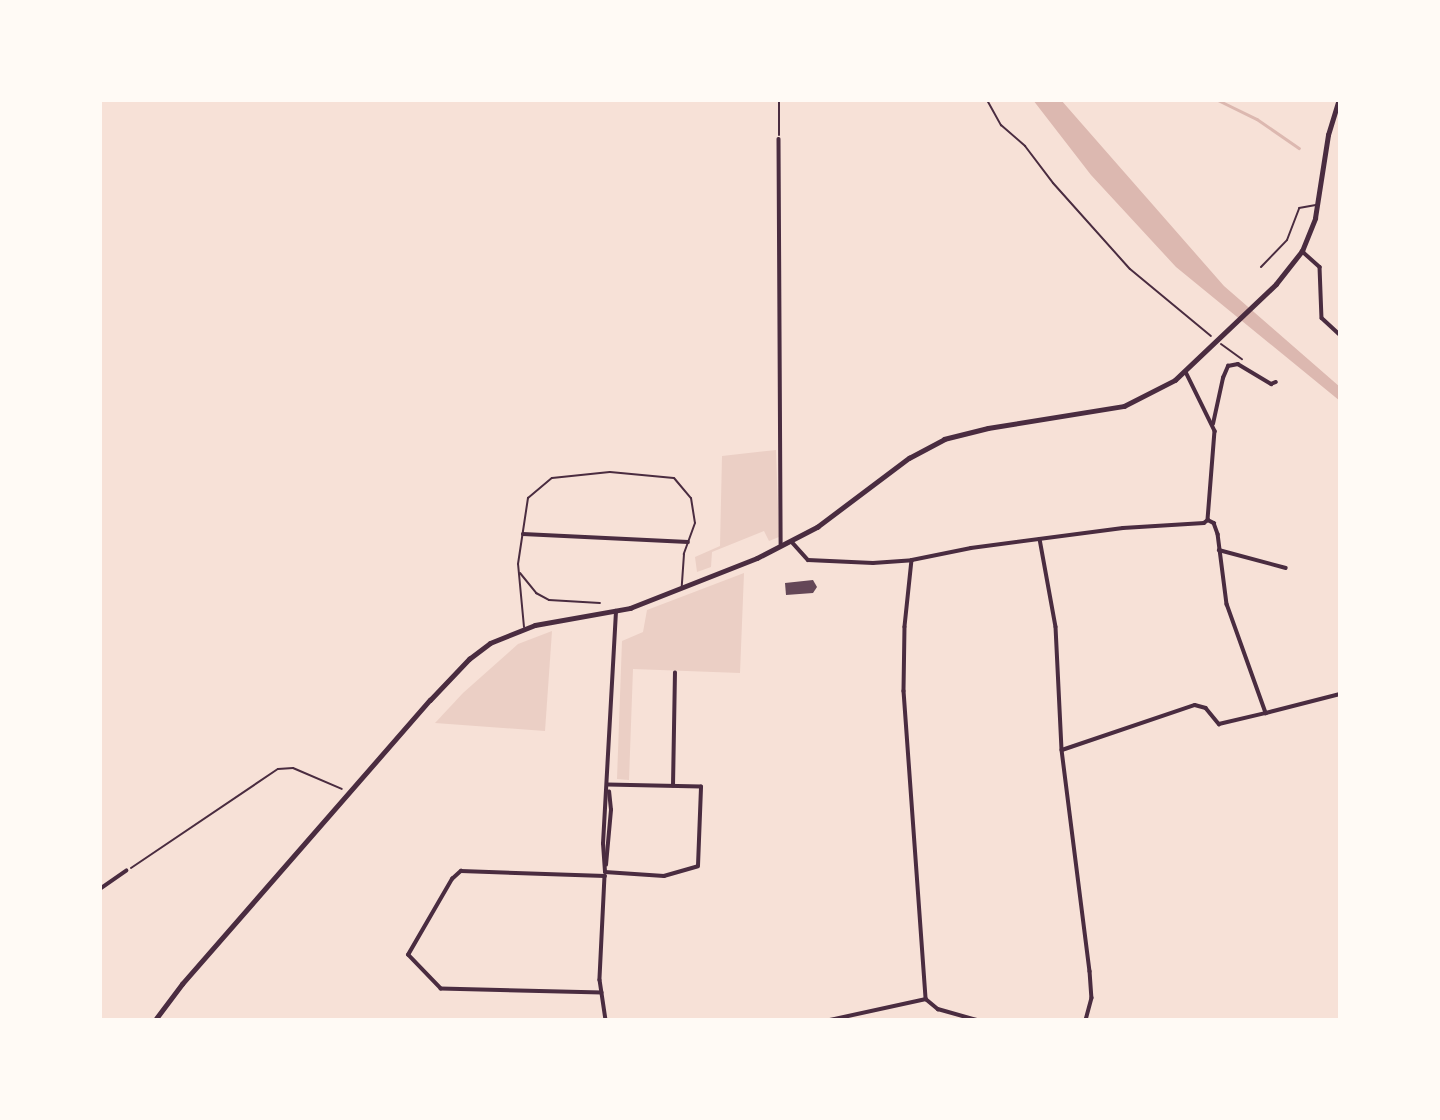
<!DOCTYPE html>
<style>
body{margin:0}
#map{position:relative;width:1440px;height:1120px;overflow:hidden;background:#f7e1d7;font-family:Karla,sans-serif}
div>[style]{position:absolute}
.green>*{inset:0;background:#ebcfc5}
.water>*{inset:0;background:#dcb8b0}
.stream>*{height:2.5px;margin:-1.25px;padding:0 1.25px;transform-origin:1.25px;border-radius:1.25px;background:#dcb8b0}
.building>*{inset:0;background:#644757}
.path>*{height:2px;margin:-1px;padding:0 1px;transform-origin:1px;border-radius:1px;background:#4a2c40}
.service>*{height:2px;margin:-1px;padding:0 1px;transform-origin:1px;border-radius:1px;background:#4a2c40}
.minor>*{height:3.5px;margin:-1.75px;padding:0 1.75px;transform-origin:1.75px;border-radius:1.75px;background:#4a2c40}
.tertiary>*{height:4.5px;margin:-2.25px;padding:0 2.25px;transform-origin:2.25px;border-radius:2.25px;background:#4a2c40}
span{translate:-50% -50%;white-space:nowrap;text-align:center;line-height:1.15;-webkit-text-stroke:6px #fffaf5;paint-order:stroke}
.frame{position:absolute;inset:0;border:102px solid #fffaf5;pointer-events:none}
</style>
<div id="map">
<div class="green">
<div style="clip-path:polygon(776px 450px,779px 537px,769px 541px,764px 531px,712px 552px,711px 567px,697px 572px,695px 557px,720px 546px,722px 456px)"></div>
<div style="clip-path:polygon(744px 573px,740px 673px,633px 669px,629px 780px,617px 779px,622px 641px,643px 632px,647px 610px)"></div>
<div style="clip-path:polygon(552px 631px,545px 731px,435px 723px,463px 693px,518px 644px)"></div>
</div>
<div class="water">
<div style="clip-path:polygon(1033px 100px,1061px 100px,1224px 286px,1340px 387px,1340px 401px,1176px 267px,1091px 175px)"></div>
</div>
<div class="stream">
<div style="left:1218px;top:100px;width:43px;rotate:26deg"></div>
<div style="left:1257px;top:119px;width:51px;rotate:34.6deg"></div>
</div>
<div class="building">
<div style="clip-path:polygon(813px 580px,817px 587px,813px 593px,786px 595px,785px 583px)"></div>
</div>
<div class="path">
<div style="left:987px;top:100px;width:29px;rotate:61deg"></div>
<div style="left:1001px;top:125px;width:32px;rotate:41deg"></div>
<div style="left:1025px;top:146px;width:46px;rotate:52.9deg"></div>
<div style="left:1053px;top:183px;width:115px;rotate:48.2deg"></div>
<div style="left:1130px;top:269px;width:105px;rotate:39.6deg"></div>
<div style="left:779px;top:135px;width:35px;rotate:-90deg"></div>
<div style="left:1221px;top:344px;width:26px;rotate:36deg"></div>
<div style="left:131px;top:868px;width:177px;rotate:-34deg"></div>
<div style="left:278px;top:769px;width:15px;rotate:-4deg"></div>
<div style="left:293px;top:768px;width:53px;rotate:23.2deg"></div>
</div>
<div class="service">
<div style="left:1261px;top:267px;width:37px;rotate:-46deg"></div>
<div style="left:1287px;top:240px;width:34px;rotate:-69deg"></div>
<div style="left:1299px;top:208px;width:17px;rotate:-10deg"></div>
<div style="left:520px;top:573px;width:26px;rotate:51deg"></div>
<div style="left:536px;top:593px;width:15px;rotate:28deg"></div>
<div style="left:549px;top:600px;width:51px;rotate:3.4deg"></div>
<div style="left:524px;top:627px;width:63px;rotate:-95.4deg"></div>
<div style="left:518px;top:564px;width:67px;rotate:-81.4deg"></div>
<div style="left:528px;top:498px;width:31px;rotate:-40deg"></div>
<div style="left:552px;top:478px;width:58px;rotate:-5.9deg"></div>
<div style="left:610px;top:472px;width:64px;rotate:5.4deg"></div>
<div style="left:674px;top:478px;width:26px;rotate:50deg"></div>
<div style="left:691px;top:498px;width:25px;rotate:81deg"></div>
<div style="left:695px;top:523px;width:33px;rotate:110deg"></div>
<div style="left:684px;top:554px;width:32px;rotate:94deg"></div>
</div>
<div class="minor">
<div style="left:779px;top:139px;width:405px;rotate:89.7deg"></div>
<div style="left:1302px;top:251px;width:24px;rotate:42deg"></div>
<div style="left:1320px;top:267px;width:51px;rotate:87.8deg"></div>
<div style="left:1322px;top:318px;width:25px;rotate:43deg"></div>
<div style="left:1186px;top:372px;width:66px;rotate:63.8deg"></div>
<div style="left:1215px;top:431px;width:89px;rotate:94.5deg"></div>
<div style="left:1213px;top:424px;width:47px;rotate:-77.7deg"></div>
<div style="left:1223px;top:378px;width:13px;rotate:-67deg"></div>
<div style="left:1228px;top:366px;width:10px;rotate:-11deg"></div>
<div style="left:1238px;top:364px;width:39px;rotate:31deg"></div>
<div style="left:1271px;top:384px;width:5px;rotate:-22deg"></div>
<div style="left:1208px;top:520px;width:7px;rotate:27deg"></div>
<div style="left:1214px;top:523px;width:12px;rotate:70deg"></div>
<div style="left:1218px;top:534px;width:71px;rotate:82.7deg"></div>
<div style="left:1227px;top:604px;width:116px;rotate:70.3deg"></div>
<div style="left:1266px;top:713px;width:76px;rotate:-14.4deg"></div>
<div style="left:523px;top:534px;width:165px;rotate:2.8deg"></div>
<div style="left:1040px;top:539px;width:89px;rotate:79.7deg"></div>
<div style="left:1056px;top:627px;width:123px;rotate:87.2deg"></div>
<div style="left:1062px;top:750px;width:223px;rotate:82.8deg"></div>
<div style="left:1090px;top:971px;width:27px;rotate:86deg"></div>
<div style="left:1092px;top:998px;width:23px;rotate:105deg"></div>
<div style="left:792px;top:542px;width:24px;rotate:48deg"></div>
<div style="left:808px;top:560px;width:65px;rotate:2.6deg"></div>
<div style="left:873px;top:563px;width:39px;rotate:-4deg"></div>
<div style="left:912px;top:560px;width:60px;rotate:-11.5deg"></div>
<div style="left:971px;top:548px;width:153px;rotate:-7.5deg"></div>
<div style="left:1123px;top:528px;width:81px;rotate:-3.5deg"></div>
<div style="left:1204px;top:523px;width:5px;rotate:-37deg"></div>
<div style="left:1219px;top:550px;width:69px;rotate:15deg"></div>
<div style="left:912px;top:560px;width:67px;rotate:96deg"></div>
<div style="left:905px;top:627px;width:64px;rotate:90.9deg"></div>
<div style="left:904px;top:691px;width:309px;rotate:85.9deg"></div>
<div style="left:1062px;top:750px;width:140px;rotate:-18.7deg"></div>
<div style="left:1195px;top:705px;width:11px;rotate:15deg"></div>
<div style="left:1206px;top:708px;width:21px;rotate:51deg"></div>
<div style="left:1219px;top:724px;width:48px;rotate:-13.2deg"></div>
<div style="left:673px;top:786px;width:113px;rotate:-89deg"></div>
<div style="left:606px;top:865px;width:55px;rotate:-84.8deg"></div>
<div style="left:611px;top:810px;width:18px;rotate:-96deg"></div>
<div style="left:605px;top:872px;width:59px;rotate:3.9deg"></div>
<div style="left:664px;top:876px;width:35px;rotate:-16deg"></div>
<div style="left:698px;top:866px;width:79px;rotate:-87.8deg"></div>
<div style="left:701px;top:787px;width:93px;rotate:-178.8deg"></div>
<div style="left:605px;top:872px;width:28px;rotate:-94deg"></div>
<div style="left:603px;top:844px;width:233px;rotate:-86.8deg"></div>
<div style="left:605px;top:876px;width:104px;rotate:92.8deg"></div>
<div style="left:600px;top:980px;width:40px;rotate:81.5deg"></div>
<div style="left:100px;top:889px;width:32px;rotate:-35deg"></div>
<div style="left:602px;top:993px;width:161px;rotate:-178.6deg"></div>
<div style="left:441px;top:989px;width:47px;rotate:-134.1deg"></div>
<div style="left:408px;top:955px;width:88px;rotate:-59.9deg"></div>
<div style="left:452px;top:879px;width:12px;rotate:-42deg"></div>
<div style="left:461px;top:871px;width:144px;rotate:2deg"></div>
<div style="left:926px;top:999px;width:16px;rotate:40deg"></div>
<div style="left:938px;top:1009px;width:41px;rotate:15.8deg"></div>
<div style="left:830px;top:1020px;width:98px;rotate:-12.3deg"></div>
</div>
<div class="tertiary">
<div style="left:155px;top:1020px;width:45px;rotate:-53.1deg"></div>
<div style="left:182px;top:984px;width:377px;rotate:-48.9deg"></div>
<div style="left:430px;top:700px;width:57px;rotate:-46.4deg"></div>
<div style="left:469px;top:659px;width:26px;rotate:-37deg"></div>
<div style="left:490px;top:643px;width:48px;rotate:-21.8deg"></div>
<div style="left:535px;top:625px;width:97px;rotate:-10.1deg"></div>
<div style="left:630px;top:608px;width:136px;rotate:-21.5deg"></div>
<div style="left:757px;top:558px;width:68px;rotate:-27.3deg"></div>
<div style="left:817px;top:527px;width:115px;rotate:-36.9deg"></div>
<div style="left:909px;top:458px;width:40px;rotate:-28deg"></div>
<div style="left:944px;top:439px;width:45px;rotate:-14deg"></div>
<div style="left:988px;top:428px;width:138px;rotate:-9.2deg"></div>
<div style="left:1124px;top:406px;width:57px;rotate:-27deg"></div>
<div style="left:1175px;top:380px;width:139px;rotate:-43.5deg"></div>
<div style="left:1276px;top:284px;width:42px;rotate:-51.8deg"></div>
<div style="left:1302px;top:251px;width:35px;rotate:-68deg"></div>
<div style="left:1315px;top:218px;width:84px;rotate:-81.1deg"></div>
<div style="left:1328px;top:135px;width:37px;rotate:-73deg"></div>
</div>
<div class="frame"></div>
</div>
